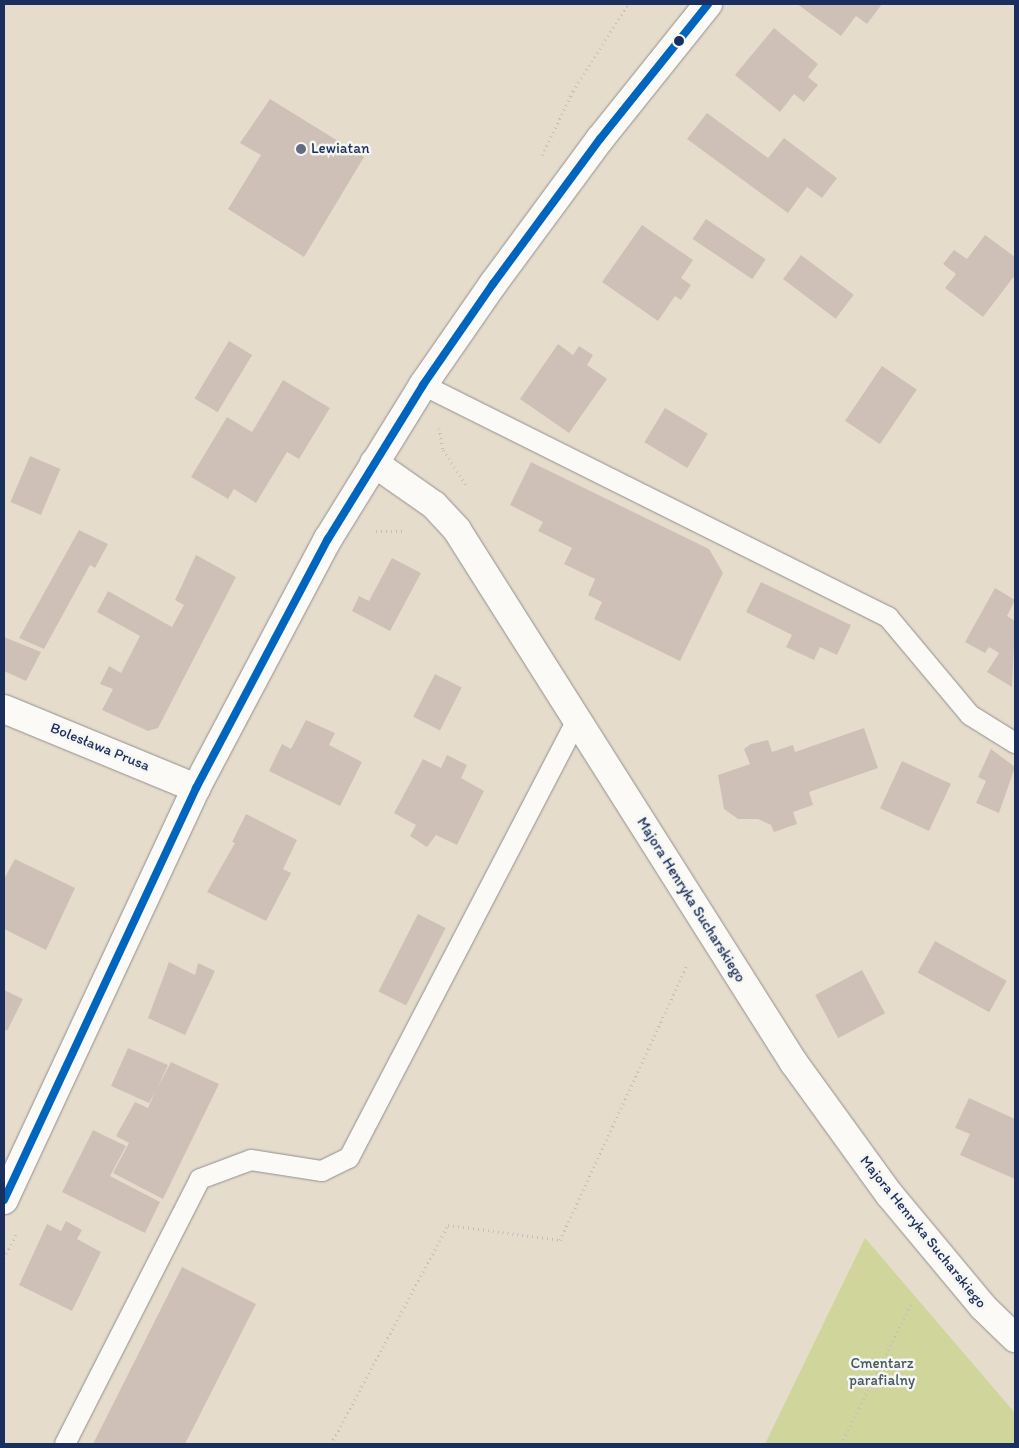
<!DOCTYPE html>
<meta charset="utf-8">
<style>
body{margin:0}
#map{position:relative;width:1019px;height:1448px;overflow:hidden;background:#e6dccc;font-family:Itim,sans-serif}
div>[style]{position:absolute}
.green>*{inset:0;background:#cfd59b}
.building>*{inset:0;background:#cfc0b7;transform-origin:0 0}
.path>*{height:3px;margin-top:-1.5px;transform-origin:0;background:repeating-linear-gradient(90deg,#bfbec1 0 1px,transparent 0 5px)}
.roads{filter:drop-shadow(0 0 1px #918f8f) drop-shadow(0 0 1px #918f8f)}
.lane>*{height:20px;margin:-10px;padding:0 10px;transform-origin:10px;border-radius:10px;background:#fbfaf7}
.street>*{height:28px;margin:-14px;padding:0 14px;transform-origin:14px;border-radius:14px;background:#fbfaf7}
.secondary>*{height:28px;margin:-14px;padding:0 14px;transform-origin:14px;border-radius:14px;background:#fbfaf7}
.bus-1>*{height:8px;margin:-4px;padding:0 4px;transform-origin:4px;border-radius:4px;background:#0065bd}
.dots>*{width:14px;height:14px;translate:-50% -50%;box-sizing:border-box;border:2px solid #f6f6f2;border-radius:50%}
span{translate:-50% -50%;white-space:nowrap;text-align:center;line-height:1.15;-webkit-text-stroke:5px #f6f6f2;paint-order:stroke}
.poi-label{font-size:15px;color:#1b2f5e}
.left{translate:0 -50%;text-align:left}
.street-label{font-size:15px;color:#1b2f5e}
.park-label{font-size:15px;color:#445763}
.frame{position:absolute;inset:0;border:5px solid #1b2f5e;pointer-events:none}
</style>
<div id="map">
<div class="green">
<div style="clip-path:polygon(865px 1238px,1015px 1413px,1015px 1444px,765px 1444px)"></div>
</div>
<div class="building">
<div style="clip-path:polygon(797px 4px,882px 4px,867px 24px,856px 16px,841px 36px)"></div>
<div style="clip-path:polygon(774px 28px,818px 64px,808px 77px,818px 85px,804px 102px,794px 94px,780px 112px,735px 75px)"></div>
<div style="clip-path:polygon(270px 99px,364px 157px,304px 257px,228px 209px,261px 155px,240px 143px)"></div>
<div style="clip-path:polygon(707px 113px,768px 158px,784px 138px,837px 178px,822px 198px,807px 187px,788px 213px,687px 139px)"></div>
<div style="left:706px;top:219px;width:72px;height:24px;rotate:34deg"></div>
<div style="clip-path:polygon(642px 225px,693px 260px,681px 278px,691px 285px,681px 300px,675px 296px,658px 321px,602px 282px)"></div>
<div style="clip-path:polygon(985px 235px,1015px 257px,1015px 275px,983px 317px,945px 288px,956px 274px,943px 264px,954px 250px,967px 259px)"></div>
<div style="left:801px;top:255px;width:66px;height:30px;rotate:37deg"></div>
<div style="left:229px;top:341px;width:27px;height:67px;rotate:31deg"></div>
<div style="clip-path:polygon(558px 344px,573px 355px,579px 346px,593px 355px,587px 365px,607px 379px,569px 433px,520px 399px)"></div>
<div style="left:882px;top:366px;width:42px;height:66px;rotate:34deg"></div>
<div style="clip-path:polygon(283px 380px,330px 408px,299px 459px,287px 452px,256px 503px,234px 489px,228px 499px,191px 477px,227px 417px,252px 432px)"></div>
<div style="left:665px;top:408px;width:50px;height:40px;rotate:31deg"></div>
<div style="left:30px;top:456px;width:33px;height:50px;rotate:23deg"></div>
<div style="clip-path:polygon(531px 462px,709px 549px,723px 573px,680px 661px,594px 619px,602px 602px,588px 595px,595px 579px,564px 564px,572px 548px,538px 531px,543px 522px,510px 505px)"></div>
<div style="clip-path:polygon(79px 530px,108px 544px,95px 568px,90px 565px,44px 649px,19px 638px)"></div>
<div style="clip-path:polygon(196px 555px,236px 577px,158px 728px,148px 731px,102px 710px,113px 689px,100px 684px,109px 666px,121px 673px,140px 636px,97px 612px,108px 591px,172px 627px,184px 605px,175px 600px)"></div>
<div style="clip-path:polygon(392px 558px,421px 573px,390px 631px,352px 611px,359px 596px,369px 601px)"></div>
<div style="clip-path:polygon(761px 582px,851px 625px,837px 655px,820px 647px,814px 660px,786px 647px,792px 635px,746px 612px)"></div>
<div style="clip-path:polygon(995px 588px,1015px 600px,1007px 616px,1015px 621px,1012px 687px,987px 672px,999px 653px,989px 647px,985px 653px,965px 642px)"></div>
<div style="clip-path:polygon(4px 637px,41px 652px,26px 681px,4px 671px)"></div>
<div style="left:435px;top:674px;width:30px;height:48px;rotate:27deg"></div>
<div style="clip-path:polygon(306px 720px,335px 733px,329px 745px,362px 762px,340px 806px,269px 771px,282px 744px,291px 749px)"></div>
<div style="clip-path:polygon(864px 728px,878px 768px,809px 792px,813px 805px,793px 812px,797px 824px,774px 832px,771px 825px,758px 819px,738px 819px,724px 809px,718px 775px,750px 764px,744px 749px,751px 744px,768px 740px,772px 752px,793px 745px,795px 752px)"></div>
<div style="clip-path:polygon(991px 749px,1015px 767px,999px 813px,976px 803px,986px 781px,978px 777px)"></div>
<div style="clip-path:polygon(447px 755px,467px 765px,461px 778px,484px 791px,457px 845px,436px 835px,427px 847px,410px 836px,416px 825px,394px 813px,423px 759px,441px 768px)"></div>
<div style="left:902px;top:761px;width:54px;height:52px;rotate:25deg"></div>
<div style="clip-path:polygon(246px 814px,297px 840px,283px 869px,291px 873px,266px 921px,207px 892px,235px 843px,232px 842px)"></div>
<div style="clip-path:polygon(15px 859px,75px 888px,46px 950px,4px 929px,4px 879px)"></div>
<div style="left:418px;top:914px;width:31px;height:87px;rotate:27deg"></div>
<div style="left:935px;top:941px;width:82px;height:36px;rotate:29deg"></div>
<div style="clip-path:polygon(169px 962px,195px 975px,198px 963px,215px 971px,185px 1035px,148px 1018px)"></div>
<div style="left:862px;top:970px;width:49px;height:53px;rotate:62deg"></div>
<div style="clip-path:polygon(4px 990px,23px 999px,7px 1031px,4px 1029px)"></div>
<div style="clip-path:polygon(128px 1048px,168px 1065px,157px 1089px,171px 1062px,219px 1084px,163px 1199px,113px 1173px,129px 1143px,116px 1136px,135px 1102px,148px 1108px,155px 1092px,149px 1103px,111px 1086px)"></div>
<div style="clip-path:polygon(969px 1098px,1015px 1119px,1015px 1179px,960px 1155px,970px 1134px,955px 1128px)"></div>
<div style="clip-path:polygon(93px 1130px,126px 1146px,110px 1176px,160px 1202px,145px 1233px,62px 1192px)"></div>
<div style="clip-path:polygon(66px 1221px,82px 1230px,77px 1239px,101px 1252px,72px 1311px,19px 1285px,47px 1224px,61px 1231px)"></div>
<div style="clip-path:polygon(182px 1267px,256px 1304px,185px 1444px,93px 1444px)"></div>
</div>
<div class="path">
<div style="left:542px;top:155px;width:71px;rotate:-64.2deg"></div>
<div style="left:573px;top:91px;width:103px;rotate:-57.7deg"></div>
<div style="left:439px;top:428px;width:22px;rotate:80deg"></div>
<div style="left:443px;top:450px;width:43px;rotate:56.3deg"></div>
<div style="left:376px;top:531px;width:30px"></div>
<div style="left:4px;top:1258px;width:27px;rotate:-63deg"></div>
<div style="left:331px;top:1444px;width:248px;rotate:-61.9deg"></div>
<div style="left:448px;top:1225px;width:113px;rotate:7.6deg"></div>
<div style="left:560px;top:1240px;width:305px;rotate:-65.2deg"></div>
<div style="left:841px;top:1444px;width:159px;rotate:-63.4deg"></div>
</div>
<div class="roads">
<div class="lane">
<div style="left:423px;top:385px;width:520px;rotate:26.52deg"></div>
<div style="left:888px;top:617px;width:128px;rotate:50.1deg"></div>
<div style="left:970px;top:715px;width:53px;rotate:31.9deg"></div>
<div style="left:65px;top:1444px;width:297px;rotate:-63deg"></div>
<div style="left:200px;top:1179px;width:54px;rotate:-20.4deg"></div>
<div style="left:251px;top:1160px;width:72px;rotate:8.8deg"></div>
<div style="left:322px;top:1171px;width:30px;rotate:-26deg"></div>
<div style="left:349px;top:1158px;width:494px;rotate:-62.5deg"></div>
</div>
<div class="street">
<div style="left:374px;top:463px;width:73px;rotate:35deg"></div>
<div style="left:434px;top:505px;width:34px;rotate:47deg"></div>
<div style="left:457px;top:530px;width:631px;rotate:57.7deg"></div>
<div style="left:794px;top:1063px;width:162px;rotate:54.1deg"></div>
<div style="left:889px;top:1194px;width:147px;rotate:50.2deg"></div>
<div style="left:983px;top:1307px;width:45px;rotate:44.1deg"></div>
<div style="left:4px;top:709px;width:208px;rotate:22.4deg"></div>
</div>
<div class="secondary">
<div style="left:4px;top:1200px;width:455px;rotate:-65deg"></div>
<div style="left:196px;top:788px;width:282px;rotate:-62.1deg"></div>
<div style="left:328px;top:539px;width:181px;rotate:-58.3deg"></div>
<div style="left:423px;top:385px;width:123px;rotate:-55.3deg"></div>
<div style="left:493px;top:284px;width:180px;rotate:-53.6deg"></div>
<div style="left:600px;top:139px;width:173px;rotate:-51.3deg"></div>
</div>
</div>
<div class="bus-1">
<div style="left:4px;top:1200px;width:455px;rotate:-65deg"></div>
<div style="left:196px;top:788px;width:282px;rotate:-62.1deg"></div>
<div style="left:328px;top:539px;width:181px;rotate:-58.3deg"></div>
<div style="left:423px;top:385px;width:123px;rotate:-55.3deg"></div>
<div style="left:493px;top:284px;width:180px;rotate:-53.6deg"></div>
<div style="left:600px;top:139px;width:173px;rotate:-51.3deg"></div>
</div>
<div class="dots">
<div style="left:679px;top:41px;background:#1b2f5e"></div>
<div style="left:301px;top:149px;background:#626c84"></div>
</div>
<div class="poi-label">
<span class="left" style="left:311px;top:149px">Lewiatan</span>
</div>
<div class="street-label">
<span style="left:100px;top:747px;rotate:22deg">Bolesława Prusa</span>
<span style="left:691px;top:900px;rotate:58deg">Majora Henryka Sucharskiego</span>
<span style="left:923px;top:1232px;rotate:51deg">Majora Henryka Sucharskiego</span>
</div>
<div class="park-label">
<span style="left:882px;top:1372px">Cmentarz<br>parafialny</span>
</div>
<div class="frame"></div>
</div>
